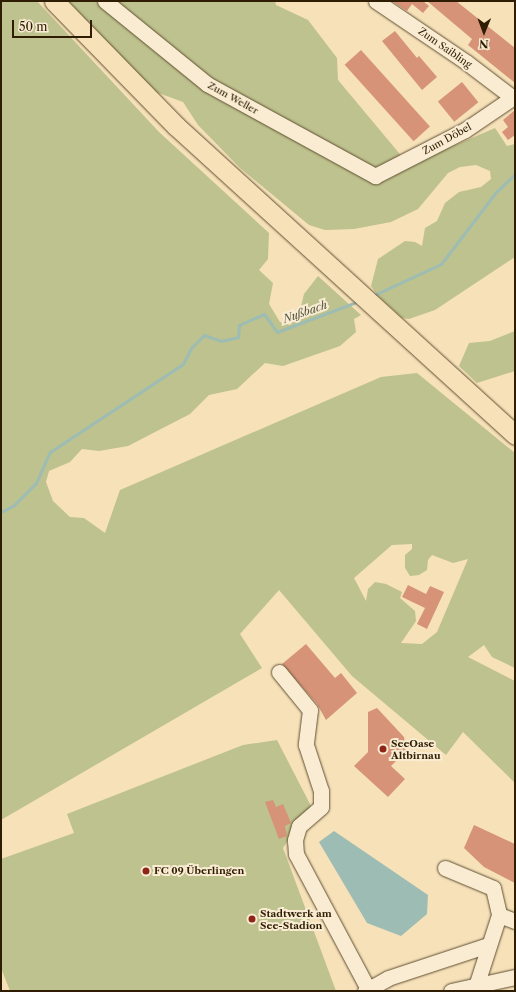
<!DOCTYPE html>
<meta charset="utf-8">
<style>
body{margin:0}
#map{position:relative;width:516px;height:992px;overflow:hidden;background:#f6e1b9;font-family:"Libre Caslon Text",serif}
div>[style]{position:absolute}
.green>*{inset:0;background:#bdc28e}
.water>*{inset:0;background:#9dbcb4}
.stream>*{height:3px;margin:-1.5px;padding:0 1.5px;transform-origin:1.5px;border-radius:1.5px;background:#9dbcb4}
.building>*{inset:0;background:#d79378;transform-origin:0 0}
.roads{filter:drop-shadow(0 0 1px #604e30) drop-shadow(0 0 1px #604e30)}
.minor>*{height:15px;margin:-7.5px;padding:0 7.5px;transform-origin:7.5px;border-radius:7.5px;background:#f9ecd2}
.major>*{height:19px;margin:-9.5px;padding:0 9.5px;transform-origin:9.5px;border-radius:9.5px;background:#f6e1b9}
.dots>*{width:11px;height:11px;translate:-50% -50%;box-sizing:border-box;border:2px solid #f9ecd2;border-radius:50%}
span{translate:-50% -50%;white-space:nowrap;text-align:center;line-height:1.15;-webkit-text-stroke:4px #f9ecd2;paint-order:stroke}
.street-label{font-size:10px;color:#2e1d03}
.poi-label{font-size:10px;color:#2e1d03;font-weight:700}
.left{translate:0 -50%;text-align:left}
.water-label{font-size:11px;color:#555541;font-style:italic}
.frame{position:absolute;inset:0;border:2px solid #2e1d03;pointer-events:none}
.north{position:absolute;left:464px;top:12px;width:40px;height:40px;-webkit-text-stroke:3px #f9ecd2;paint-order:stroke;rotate:181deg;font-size:11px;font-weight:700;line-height:16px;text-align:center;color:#2e1d03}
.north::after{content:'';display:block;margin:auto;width:14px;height:18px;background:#2e1d03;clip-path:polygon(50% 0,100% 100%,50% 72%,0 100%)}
.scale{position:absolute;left:12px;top:20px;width:80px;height:18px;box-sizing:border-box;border:2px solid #2e1d03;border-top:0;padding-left:5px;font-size:12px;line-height:14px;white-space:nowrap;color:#2e1d03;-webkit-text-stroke:3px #f9ecd2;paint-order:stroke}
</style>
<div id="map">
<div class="green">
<div style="clip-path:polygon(evenodd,1px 1px,37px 1px,159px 132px,269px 233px,268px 259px,259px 270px,273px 283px,269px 304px,280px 322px,290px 325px,299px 315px,304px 294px,318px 276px,361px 315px,354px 319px,356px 332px,340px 346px,283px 366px,265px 363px,237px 389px,209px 395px,190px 414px,128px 446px,99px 451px,82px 449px,70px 462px,49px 471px,46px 482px,53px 501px,70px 517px,84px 518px,105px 533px,120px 490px,381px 377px,417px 373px,515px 453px,515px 668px,492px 657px,484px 645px,468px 657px,515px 681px,515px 783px,463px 732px,446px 755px,352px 676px,279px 590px,240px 634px,262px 668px,1px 820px,1px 1px,412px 544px,412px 549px,405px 555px,405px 568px,410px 576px,419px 575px,427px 570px,428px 560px,432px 555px,453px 563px,468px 559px,437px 632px,422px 644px,401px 643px,416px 621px,415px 611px,400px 598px,402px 592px,386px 584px,375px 582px,368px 589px,366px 601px,354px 578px,392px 545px,412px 544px)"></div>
<div style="clip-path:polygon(68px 1px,275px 1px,276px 5px,308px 20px,337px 58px,338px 80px,409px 165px,495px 128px,507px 146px,515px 144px,515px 257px,435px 310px,409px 319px,402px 318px,378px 296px,371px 286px,378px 259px,405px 241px,415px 242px,422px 246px,425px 228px,437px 221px,445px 203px,459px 192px,481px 187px,491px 179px,490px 171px,476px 165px,460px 167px,448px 173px,418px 209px,391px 222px,354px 229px,325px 230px,309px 225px,240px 168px,198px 125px,183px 102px,153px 91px)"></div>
<div style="clip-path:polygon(515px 331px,515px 371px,477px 383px,459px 366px,469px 343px,490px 341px)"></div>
<div style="clip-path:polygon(277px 740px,311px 806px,283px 848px,336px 991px,10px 991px,1px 968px,1px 859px,74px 833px,67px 814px,243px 745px)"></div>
</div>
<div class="water">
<div style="clip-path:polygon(334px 831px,428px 895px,427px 914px,401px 936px,367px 923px,319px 842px)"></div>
</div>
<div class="stream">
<div style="left:372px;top:296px;width:76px;rotate:-24.9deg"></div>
<div style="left:441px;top:264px;width:91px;rotate:-52.6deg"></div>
<div style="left:496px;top:192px;width:26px;rotate:-43deg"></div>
<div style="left:1px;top:512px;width:15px;rotate:-28deg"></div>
<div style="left:14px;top:505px;width:31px;rotate:-45deg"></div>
<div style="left:36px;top:483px;width:34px;rotate:-66deg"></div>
<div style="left:50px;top:452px;width:159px;rotate:-33.5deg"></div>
<div style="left:183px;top:364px;width:18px;rotate:-63deg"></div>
<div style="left:191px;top:348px;width:18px;rotate:-45deg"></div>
<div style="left:204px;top:335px;width:18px;rotate:19deg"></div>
<div style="left:221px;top:341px;width:17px;rotate:-13deg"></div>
<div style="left:238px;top:337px;width:12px;rotate:-85deg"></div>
<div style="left:239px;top:325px;width:27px;rotate:-24deg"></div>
<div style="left:264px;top:314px;width:22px;rotate:54deg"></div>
<div style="left:277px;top:332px;width:88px;rotate:-20.7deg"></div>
</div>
<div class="building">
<div style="clip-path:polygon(392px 1px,423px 1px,429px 6px,423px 13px,412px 4px,407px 11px)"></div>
<div style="clip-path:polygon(427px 1px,456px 1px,515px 48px,515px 83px,468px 45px,472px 39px)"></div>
<div style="clip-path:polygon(395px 31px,417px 58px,419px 56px,437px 77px,422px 90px,382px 41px)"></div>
<div style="left:361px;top:50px;width:103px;height:22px;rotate:48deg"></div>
<div style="left:462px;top:82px;width:26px;height:31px;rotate:51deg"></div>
<div style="clip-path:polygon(515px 110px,515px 135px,508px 140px,502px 132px,508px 127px,503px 120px)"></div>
<div style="clip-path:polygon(408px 585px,426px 594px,430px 586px,444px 592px,427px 629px,417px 624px,425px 608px,402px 597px)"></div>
<div style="clip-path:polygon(306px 644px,335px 678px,341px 673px,357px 693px,326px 720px,317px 704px,282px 664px)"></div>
<div style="clip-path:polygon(377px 708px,404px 737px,406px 751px,391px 766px,405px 779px,388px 797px,354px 766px,368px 752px,368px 712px)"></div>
<div style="clip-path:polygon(273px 800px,276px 807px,283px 804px,291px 823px,285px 826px,287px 836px,279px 839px,265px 802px)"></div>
<div style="clip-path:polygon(474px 825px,515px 844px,515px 883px,484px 867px,464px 848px)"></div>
</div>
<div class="roads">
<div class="minor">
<div style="left:105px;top:1px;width:132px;rotate:39.1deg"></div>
<div style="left:207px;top:84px;width:192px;rotate:28.7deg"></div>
<div style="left:375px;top:176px;width:101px;rotate:-27.1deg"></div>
<div style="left:465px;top:130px;width:60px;rotate:-34.2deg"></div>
<div style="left:376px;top:1px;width:109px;rotate:34.1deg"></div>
<div style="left:466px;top:62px;width:58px;rotate:37.3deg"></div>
<div style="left:279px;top:672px;width:49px;rotate:50.8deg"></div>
<div style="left:310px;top:710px;width:35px;rotate:97deg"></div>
<div style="left:306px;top:745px;width:48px;rotate:71.9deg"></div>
<div style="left:321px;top:791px;width:16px;rotate:90deg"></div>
<div style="left:321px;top:807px;width:29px;rotate:139deg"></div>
<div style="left:299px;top:826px;width:15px;rotate:106deg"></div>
<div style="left:295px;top:840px;width:14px;rotate:86deg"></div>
<div style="left:296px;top:854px;width:155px;rotate:61.9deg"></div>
<div style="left:445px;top:868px;width:52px;rotate:22.6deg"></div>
<div style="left:493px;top:888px;width:28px;rotate:77deg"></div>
<div style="left:499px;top:915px;width:75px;rotate:107.9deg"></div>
<div style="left:499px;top:915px;width:17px;rotate:21deg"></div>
<div style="left:365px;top:991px;width:26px;rotate:-29deg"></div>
<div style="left:388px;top:978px;width:105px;rotate:-18.3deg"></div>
<div style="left:451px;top:991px;width:66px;rotate:-12.3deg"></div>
</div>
<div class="major">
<div style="left:54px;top:1px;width:175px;rotate:45.7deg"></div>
<div style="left:176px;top:126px;width:459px;rotate:42.3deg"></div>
</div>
</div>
<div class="dots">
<div style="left:383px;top:749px;background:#8f2418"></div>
<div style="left:146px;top:871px;background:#8f2418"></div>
<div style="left:252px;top:919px;background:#8f2418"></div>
</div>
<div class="street-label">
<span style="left:445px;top:48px;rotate:35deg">Zum Saibling</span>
<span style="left:233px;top:98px;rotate:29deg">Zum Weller</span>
<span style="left:447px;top:139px;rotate:-29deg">Zum Döbel</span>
</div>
<div class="poi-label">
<span class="left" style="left:391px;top:749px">SeeOase<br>Altbirnau</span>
<span class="left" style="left:154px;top:871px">FC 09 Überlingen</span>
<span class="left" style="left:260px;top:919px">Stadtwerk am<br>See-Stadion</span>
</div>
<div class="water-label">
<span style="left:305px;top:312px;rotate:-19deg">Nußbach</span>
</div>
<div class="frame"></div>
<div class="north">N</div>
<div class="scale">50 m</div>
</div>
